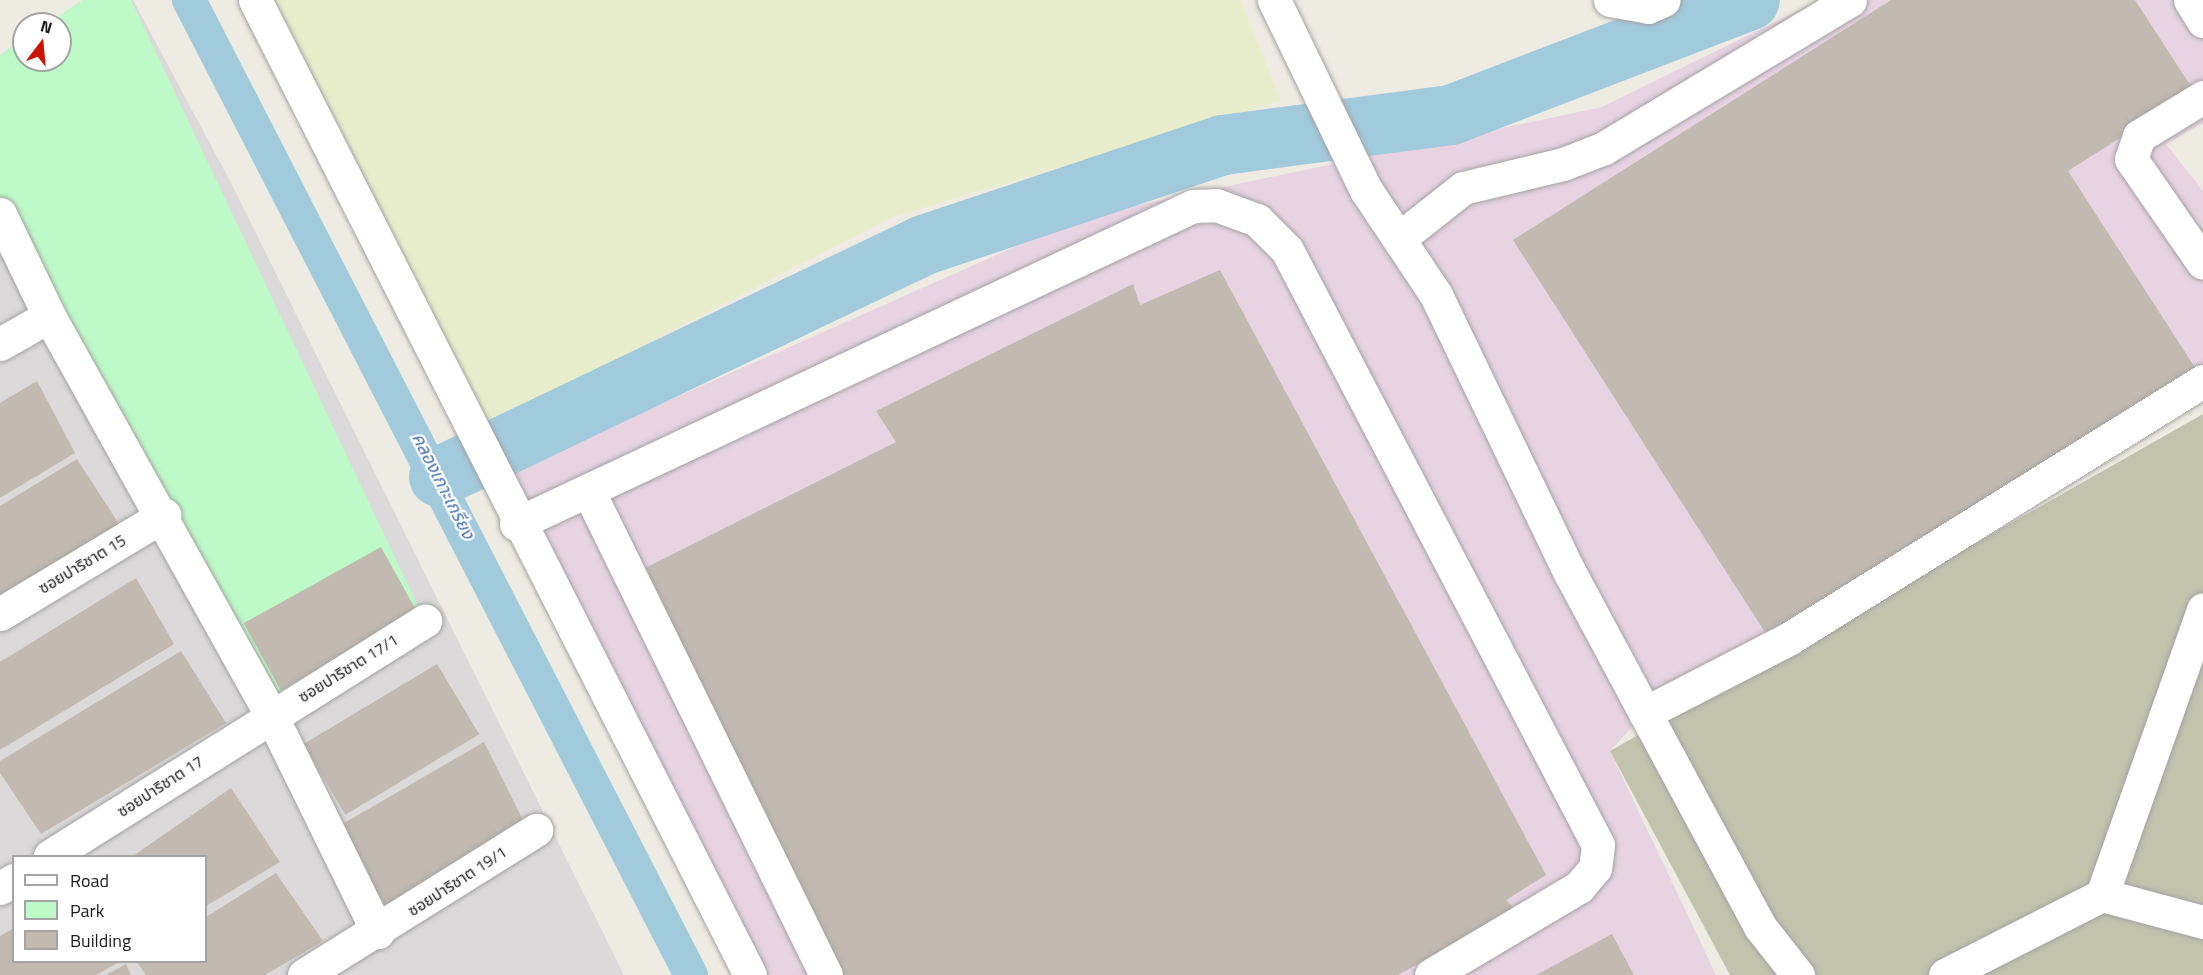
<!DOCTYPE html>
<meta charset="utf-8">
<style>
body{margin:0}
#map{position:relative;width:2203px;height:975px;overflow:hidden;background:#eeebe2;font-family:"Titillium Web","Noto Sans Thai",sans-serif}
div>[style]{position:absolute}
.residential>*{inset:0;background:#dbd9d9}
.industrial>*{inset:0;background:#e7d3e2}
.construction>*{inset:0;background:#c1c3ad}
.farmland>*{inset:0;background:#e8eecc}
.park>*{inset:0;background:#bdfac7}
.canal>*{height:34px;margin:-17px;padding:0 17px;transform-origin:17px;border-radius:17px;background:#a1cadd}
.river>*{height:60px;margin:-30px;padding:0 30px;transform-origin:30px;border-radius:30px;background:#a1cadd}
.building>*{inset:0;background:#c2bab1;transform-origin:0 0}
.roads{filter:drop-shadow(0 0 2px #a3a3a3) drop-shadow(0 0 2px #a3a3a3)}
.minor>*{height:33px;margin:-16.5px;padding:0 16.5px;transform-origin:16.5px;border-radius:16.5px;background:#fff}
span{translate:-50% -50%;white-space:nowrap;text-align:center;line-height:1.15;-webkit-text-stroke:4.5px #fff;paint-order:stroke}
.street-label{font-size:16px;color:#1c1c1c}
.water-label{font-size:18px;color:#4771ae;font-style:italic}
.legend{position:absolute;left:12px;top:855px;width:195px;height:108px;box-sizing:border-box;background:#fff;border:2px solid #a4a4a4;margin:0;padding:8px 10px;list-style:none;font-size:18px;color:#1c1c1c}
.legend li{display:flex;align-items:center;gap:12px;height:30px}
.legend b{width:30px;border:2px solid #a4a4a4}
.north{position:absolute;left:12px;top:12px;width:60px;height:60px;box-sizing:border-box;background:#fff;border:2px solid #a4a4a4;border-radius:50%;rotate:16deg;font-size:16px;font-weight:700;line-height:24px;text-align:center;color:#1c1c1c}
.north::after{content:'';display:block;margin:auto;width:21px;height:27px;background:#c91300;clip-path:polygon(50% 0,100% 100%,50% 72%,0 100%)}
</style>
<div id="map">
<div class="residential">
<div style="clip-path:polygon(evenodd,83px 0,133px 0,230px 181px,624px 975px,0 975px,0 55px,24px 39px,24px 60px,60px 60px,60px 24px,47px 24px,83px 0,14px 856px,206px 856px,206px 962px,14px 962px,14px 856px)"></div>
</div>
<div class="industrial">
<div style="clip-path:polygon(1820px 0,2203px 0,2203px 123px,2166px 144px,2203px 191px,2203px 381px,1645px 713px,1610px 751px,1716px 975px,752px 975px,497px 477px,1082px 217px,1602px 107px)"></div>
</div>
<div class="construction">
<div style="clip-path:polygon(2203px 414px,2203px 975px,1730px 975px,1610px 751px)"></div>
</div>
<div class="farmland">
<div style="clip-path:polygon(257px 0,1240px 0,1281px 101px,892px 217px,475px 432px)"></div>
</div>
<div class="park">
<div style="clip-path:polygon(83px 0,131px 0,425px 621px,271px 715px,0 214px,0 55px,24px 39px,24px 60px,60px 60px,60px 24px,47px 24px)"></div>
</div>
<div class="canal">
<div style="left:189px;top:0;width:1097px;rotate:62.76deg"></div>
</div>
<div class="river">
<div style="left:439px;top:477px;width:538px;rotate:-25.56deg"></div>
<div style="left:924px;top:245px;width:315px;rotate:-18.5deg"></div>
<div style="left:1223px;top:145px;width:230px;rotate:-7.5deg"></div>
<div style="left:1451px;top:115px;width:320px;rotate:-21deg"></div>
</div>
<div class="building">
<div style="clip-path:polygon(1891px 0,2135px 0,2194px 91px,2068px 171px,2196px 369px,1770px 640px,1513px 240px)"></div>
<div style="clip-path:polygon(1220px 270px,1546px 875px,1506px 900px,1517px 911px,1398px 975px,834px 975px,643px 569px,896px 442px,876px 411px,1133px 284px,1140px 305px)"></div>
<div style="clip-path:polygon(37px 381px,75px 453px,0 498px,0 403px)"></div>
<div style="clip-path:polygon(77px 459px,119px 524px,0 598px,0 506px)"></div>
<div style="left:381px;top:547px;width:77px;height:157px;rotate:61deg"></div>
<div style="clip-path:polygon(136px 578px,174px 644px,0 750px,0 662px)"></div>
<div style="clip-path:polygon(181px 651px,226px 723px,41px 834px,0 773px,0 761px)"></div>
<div style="left:437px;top:664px;width:82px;height:156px;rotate:59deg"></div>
<div style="clip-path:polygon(484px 742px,523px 820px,381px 911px,339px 826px)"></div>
<div style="clip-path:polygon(231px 788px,280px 862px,206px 906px,206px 856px,133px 856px)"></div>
<div style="clip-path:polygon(276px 873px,323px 941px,265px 975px,146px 975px,137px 962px,206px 962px,206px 917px)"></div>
<div style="clip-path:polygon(14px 928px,14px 962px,119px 962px,96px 975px,0 975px,0 936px)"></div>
<div style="clip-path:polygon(1612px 934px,1634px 975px,1536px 975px)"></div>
<div style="clip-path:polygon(126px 964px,131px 975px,106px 975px)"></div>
</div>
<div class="roads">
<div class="minor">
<div style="left:255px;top:0;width:1093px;rotate:63.08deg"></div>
<div style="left:1274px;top:0;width:211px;rotate:64.2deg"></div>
<div style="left:1366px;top:190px;width:126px;rotate:56.3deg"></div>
<div style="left:1436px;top:295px;width:309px;rotate:64.3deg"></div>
<div style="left:1570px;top:573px;width:159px;rotate:61.8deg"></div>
<div style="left:1645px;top:713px;width:244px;rotate:61.7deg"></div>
<div style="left:1761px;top:928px;width:60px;rotate:51.8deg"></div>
<div style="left:1610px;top:0;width:39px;rotate:10deg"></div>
<div style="left:1648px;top:7px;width:17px;rotate:-24deg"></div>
<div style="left:2190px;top:0;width:25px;rotate:58deg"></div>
<div style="left:2203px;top:97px;width:75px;rotate:148.6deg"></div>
<div style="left:2139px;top:136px;width:24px;rotate:109deg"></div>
<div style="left:2131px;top:159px;width:126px;rotate:55.3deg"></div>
<div style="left:0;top:214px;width:113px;rotate:64.3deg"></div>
<div style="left:49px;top:316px;width:457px;rotate:60.9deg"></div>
<div style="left:271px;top:715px;width:242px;rotate:63.8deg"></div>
<div style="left:1401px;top:237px;width:79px;rotate:-38.3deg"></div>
<div style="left:1463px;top:188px;width:103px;rotate:-13.5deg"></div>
<div style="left:1563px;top:164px;width:44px;rotate:-21.3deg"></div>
<div style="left:1604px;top:148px;width:287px;rotate:-31deg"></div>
<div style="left:0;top:344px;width:56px;rotate:-29.7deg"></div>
<div style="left:588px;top:490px;width:540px;rotate:63.86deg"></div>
<div style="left:516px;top:524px;width:748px;rotate:-25.16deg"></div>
<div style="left:1193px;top:206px;width:23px;rotate:-2deg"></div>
<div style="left:1216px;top:205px;width:44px;rotate:20.1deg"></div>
<div style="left:1257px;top:220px;width:42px;rotate:45deg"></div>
<div style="left:1287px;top:250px;width:671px;rotate:62.4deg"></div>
<div style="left:1598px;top:845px;width:23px;rotate:97deg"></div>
<div style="left:1595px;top:868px;width:25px;rotate:130deg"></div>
<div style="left:1579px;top:887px;width:172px;rotate:149.3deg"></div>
<div style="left:0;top:614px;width:192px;rotate:-31.1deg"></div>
<div style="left:1645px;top:713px;width:163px;rotate:-27.3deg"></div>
<div style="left:1790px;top:638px;width:486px;rotate:-31.9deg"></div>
<div style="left:50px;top:856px;width:443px;rotate:-32.1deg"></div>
<div style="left:0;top:888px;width:16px;rotate:-30deg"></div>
<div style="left:2102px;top:895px;width:105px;rotate:15deg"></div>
<div style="left:304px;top:975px;width:274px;rotate:-32deg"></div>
<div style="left:1945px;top:975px;width:176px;rotate:-27deg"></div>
<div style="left:2102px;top:895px;width:303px;rotate:-70.5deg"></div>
</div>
</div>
<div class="street-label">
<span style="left:82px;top:564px;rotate:-31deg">ซอยปาริชาต 15</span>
<span style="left:348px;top:668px;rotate:-32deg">ซอยปาริชาต 17/1</span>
<span style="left:160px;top:786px;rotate:-33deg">ซอยปาริชาต 17</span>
<span style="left:457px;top:881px;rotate:-33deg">ซอยปาริชาต 19/1</span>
</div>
<div class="water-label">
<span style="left:443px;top:486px;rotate:63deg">คลองเกาะเกรียง</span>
</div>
<ul class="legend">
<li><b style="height:8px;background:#fff"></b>Road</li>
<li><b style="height:16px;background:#bdfac7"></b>Park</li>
<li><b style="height:16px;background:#c2bab1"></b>Building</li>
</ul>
<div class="north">N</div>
</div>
